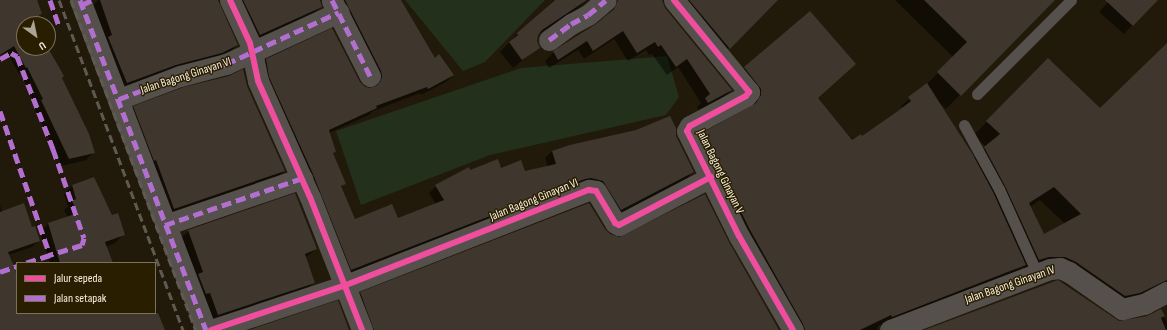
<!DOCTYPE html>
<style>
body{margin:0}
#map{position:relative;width:1167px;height:330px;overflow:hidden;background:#211a0a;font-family:"Sofia Sans Condensed",sans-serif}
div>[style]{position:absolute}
.green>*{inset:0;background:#23301c}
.shadow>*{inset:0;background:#0007}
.building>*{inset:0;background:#3f362e}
.lane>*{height:11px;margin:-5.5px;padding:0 5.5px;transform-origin:5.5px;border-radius:5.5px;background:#55504b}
.street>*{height:21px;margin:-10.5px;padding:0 10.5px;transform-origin:10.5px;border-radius:10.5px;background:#55504b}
.rail>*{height:3px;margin-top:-1.5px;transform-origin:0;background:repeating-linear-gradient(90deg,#5f5a51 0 8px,transparent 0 12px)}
.quiet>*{height:5px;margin-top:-2.5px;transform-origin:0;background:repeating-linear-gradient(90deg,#b36fd0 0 10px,transparent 0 15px)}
.cycleway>*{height:6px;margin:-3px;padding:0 3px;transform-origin:3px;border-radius:3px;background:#ef4d9e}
span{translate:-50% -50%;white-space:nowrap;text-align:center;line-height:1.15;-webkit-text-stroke:3px #2a1e01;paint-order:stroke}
.street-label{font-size:12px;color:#f8f0df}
.legend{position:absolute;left:16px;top:262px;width:140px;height:52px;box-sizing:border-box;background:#2a1e01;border:1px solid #7c725a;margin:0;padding:5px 7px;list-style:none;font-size:12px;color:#f8f0df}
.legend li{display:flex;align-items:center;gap:8px;height:20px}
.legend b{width:20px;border:1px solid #7c725a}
.north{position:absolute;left:16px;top:16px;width:40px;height:40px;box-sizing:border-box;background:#2a1e01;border:1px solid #7c725a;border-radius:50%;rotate:147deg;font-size:11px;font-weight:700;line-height:16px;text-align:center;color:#f8f0df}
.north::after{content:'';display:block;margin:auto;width:14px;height:18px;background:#ada594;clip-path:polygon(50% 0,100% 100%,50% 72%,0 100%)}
</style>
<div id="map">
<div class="green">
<div style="clip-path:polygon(405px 0,545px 0,485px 62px,463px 71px)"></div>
<div style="clip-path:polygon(667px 56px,679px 97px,666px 115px,490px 155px,361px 205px,336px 131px,521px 68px)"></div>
</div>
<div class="shadow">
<div style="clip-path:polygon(0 0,36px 0,41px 14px,39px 16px,42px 24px,24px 24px,24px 48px,47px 48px,93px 153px,86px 160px,62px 166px,34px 108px,36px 106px,20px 73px,19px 74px,7px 52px,0 56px)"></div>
<div style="clip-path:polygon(98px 0,217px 0,237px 45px,230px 52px,121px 89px,93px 5px)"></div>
<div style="clip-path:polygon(233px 0,319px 0,320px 7px,314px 13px,253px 41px)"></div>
<div style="clip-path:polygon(334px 0,398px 0,423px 38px,434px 59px,453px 75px,446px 82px,421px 95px,420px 93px,373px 111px,369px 115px,329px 133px,335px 152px,332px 154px,344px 184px,341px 187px,354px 220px,398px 220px,436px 204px,429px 193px,436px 186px,470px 171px,501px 170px,524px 173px,548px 167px,545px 158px,552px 151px,570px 146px,675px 137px,693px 172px,686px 179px,615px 216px,596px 188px,345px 276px,260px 66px,266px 60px,359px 82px,363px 87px,369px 89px,374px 88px,376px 84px)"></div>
<div style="clip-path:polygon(554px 0,588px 0,571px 14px,537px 35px,536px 41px,539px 47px,513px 68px,500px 52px,517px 34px)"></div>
<div style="clip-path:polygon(605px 0,661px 0,664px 8px,731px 90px,722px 99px,699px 111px,697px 107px,701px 103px,678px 67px,667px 75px,652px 54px,649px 55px,646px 50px,628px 61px,614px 39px,584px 59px,578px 50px,549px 68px,545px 61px,554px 52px,596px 25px,609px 14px,609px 7px)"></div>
<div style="clip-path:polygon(673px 0,776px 0,720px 57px)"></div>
<div style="clip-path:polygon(evenodd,895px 0,1054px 0,946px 109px,940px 103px,973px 159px,986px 147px,974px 135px,1048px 59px,1100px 110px,1167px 44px,1167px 290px,1125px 306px,1062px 275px,1025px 273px,1023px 267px,1017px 273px,878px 326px,877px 330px,795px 330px,694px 142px,702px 134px,751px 107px,753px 97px,737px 76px,745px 68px,817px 98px,851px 142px,862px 137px,903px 109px,901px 106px,926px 85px,953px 57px,895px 0,1040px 200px,1065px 224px,1043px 235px,1030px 207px,1040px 200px)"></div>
<div style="clip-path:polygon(1110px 0,1156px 0,1124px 34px,1099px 12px)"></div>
<div style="clip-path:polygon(246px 86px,284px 171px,277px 178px,167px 215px,127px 114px,134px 107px)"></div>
<div style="clip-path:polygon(94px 178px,111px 217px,123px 235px,115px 243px,105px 247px,112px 263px,50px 263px,40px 232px,48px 224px,68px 218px,64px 210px,68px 207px,64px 194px,72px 186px)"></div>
<div style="clip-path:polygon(0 205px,2px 212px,32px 228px,39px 240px,32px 247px,0 258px)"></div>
<div style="clip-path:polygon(604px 230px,609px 235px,620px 238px,728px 242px,778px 330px,364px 330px,353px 301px,361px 293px)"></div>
<div style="clip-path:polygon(189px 231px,316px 249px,305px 258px,314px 282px,306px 290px,211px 322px,181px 238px)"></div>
<div style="clip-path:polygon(17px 281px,17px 313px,155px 313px,155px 307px,165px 330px,0 330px,0 285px)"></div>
<div style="clip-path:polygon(1160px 310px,1167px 322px,1167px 330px,927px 330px,1119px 322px,1147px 317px)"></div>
</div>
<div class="building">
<div style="clip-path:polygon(0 0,37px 0,42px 14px,39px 15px,44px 24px,24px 24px,24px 48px,48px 48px,64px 76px,62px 78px,89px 134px,95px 153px,69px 159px,41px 100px,43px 99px,27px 67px,26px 68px,14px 46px,0 55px)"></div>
<div style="clip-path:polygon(100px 0,218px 0,238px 45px,222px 53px,176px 65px,127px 83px,108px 37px,112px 35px)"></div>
<div style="clip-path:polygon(243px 0,320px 0,322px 7px,260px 35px)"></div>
<div style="clip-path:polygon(345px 0,401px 0,435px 58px,439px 54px,454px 75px,428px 89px,427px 87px,376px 106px,377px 108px,329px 130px,336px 152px,333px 153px,346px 184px,341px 186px,355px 219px,392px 204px,398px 218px,444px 200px,435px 185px,469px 167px,470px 170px,498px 159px,501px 168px,521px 160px,525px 171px,556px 164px,552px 151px,570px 145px,636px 130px,670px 116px,676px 128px,676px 136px,694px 172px,621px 210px,603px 181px,591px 178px,585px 179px,351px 270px,313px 174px,269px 77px,266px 59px,332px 28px,360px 82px,364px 86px,369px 88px,376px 86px,380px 82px,382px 77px,381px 71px)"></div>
<div style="clip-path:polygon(555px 0,587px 0,542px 30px,538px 35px,537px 41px,540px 48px,522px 60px,509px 42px,518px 35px,517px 33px)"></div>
<div style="clip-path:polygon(618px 0,662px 0,665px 8px,732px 90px,708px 103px,705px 98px,710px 94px,687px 59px,676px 67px,661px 45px,658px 47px,655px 42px,637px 53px,623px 31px,593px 51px,587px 41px,558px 60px,553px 51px,596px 24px,614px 9px)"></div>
<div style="clip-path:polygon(689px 0,778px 0,730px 49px)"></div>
<div style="clip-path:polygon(924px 0,1055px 0,961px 96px,937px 72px,967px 42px)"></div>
<div style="clip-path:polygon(1105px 0,1158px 0,1133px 26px)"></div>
<div style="clip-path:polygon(810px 11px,856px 64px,818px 98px,852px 140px,861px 134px,862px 136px,898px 111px,911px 101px,908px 97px,927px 83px,973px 155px,993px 192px,1026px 265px,892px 317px,891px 315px,860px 330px,805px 330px,803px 324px,750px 230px,702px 133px,756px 103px,761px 95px,761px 89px,744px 67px)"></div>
<div style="clip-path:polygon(evenodd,1167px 43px,1167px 280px,1140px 293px,1125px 296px,1076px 262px,1065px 257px,1049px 257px,1039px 260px,1005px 186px,984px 147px,1000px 134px,986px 121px,1048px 58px,1100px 108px,1167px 43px,1054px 187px,1081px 214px,1044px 234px,1029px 203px,1054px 187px)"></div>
<div style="clip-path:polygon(243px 69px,247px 86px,285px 171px,174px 209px,156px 160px,154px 161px,133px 106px,184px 87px,229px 76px)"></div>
<div style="clip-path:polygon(94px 177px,112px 215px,118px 213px,125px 235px,105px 242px,113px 263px,60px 263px,48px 223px,78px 213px,72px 201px,76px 199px,72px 185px)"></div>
<div style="clip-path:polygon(295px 193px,317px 249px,305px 254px,315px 283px,218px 315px,210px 293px,206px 294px,198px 274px,203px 272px,188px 230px)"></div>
<div style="clip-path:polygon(705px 194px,729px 242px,779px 330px,374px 330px,360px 292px,589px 203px,605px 229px,610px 234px,619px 237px)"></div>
<div style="clip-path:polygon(24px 203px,32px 227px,35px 226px,40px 241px,8px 252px,17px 274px,17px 313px,158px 313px,165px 330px,0 330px,0 212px)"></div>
<div style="clip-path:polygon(1058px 280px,1119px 321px,1147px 316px,1161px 309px,1165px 316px,1161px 318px,1166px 330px,924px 330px)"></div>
<div style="clip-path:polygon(338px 300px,349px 330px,249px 330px)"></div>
</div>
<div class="lane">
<div style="left:977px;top:94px;width:133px;rotate:-45deg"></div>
<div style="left:964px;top:125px;width:73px;rotate:61.3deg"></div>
<div style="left:999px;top:189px;width:92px;rotate:65.7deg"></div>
</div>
<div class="street">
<div style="left:80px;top:0;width:353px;rotate:69.1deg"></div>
<div style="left:230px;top:0;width:47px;rotate:65.1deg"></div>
<div style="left:250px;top:43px;width:39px;rotate:78deg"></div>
<div style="left:258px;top:81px;width:127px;rotate:65.9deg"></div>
<div style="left:310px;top:197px;width:143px;rotate:68.6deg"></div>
<div style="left:674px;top:0;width:119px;rotate:50.8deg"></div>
<div style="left:749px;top:92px;width:5px;rotate:127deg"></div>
<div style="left:746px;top:96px;width:64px;rotate:151.8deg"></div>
<div style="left:690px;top:126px;width:6px;rotate:121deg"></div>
<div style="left:687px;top:131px;width:117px;rotate:63.7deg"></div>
<div style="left:739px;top:236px;width:108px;rotate:60.1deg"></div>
<div style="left:332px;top:1px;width:84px;rotate:63.1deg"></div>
<div style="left:549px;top:40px;width:27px;rotate:-36deg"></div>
<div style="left:571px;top:24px;width:19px;rotate:-28deg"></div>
<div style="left:588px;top:15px;width:23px;rotate:-40deg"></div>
<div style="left:119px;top:99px;width:65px;rotate:-20.7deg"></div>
<div style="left:180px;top:76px;width:48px;rotate:-14.6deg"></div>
<div style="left:226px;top:64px;width:124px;rotate:-24.7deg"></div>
<div style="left:165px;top:225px;width:145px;rotate:-18.9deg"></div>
<div style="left:211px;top:330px;width:142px;rotate:-18.4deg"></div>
<div style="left:346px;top:285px;width:261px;rotate:-21.4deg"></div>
<div style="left:589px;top:190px;width:7px;rotate:8deg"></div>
<div style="left:596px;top:191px;width:37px;rotate:59deg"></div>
<div style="left:615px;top:223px;width:4px;rotate:27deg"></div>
<div style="left:619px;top:225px;width:104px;rotate:-27.6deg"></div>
<div style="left:890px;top:330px;width:171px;rotate:-20.9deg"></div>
<div style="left:1050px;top:269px;width:10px;rotate:-6deg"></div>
<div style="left:1060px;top:268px;width:10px;rotate:24deg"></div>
<div style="left:1069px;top:272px;width:65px;rotate:34.9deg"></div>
<div style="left:1122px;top:309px;width:23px;rotate:-13deg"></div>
<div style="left:1144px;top:304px;width:26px;rotate:-28deg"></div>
</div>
<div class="rail">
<div style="left:59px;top:0;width:353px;rotate:69.4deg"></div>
<div style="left:71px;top:0;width:353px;rotate:69.3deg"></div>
</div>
<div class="quiet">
<div style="left:50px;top:0;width:28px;rotate:71deg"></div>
<div style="left:80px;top:0;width:353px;rotate:69.1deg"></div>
<div style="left:332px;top:0;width:85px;rotate:63.4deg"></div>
<div style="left:82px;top:5px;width:11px;rotate:-27deg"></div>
<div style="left:549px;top:40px;width:27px;rotate:-36deg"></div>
<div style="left:571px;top:24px;width:19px;rotate:-28deg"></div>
<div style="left:588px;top:15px;width:23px;rotate:-40deg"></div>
<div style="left:0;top:59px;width:13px;rotate:-29deg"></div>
<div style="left:11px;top:53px;width:7px;rotate:27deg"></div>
<div style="left:17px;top:56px;width:100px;rotate:68.8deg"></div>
<div style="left:53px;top:149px;width:94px;rotate:70.8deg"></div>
<div style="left:84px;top:238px;width:7px;rotate:106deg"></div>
<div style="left:82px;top:245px;width:34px;rotate:163deg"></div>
<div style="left:119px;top:99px;width:65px;rotate:-20.7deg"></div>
<div style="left:180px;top:76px;width:48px;rotate:-14.6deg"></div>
<div style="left:226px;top:64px;width:124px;rotate:-24.7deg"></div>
<div style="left:0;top:111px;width:152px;rotate:70.9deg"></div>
<div style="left:50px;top:255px;width:25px;rotate:162deg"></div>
<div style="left:165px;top:225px;width:145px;rotate:-18.9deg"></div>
<div style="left:0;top:272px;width:18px;rotate:-19deg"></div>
</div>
<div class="cycleway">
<div style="left:230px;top:0;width:47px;rotate:65.1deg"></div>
<div style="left:250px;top:43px;width:39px;rotate:78deg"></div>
<div style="left:258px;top:81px;width:127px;rotate:65.9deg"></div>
<div style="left:310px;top:197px;width:143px;rotate:68.6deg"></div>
<div style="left:674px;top:0;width:119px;rotate:50.8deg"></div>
<div style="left:749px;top:92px;width:5px;rotate:127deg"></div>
<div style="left:746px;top:96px;width:64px;rotate:151.8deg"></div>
<div style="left:690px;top:126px;width:6px;rotate:121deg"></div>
<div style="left:687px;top:131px;width:117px;rotate:63.7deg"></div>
<div style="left:739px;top:236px;width:108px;rotate:60.1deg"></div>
<div style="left:211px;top:330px;width:142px;rotate:-18.4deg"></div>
<div style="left:346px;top:285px;width:261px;rotate:-21.4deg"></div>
<div style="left:589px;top:190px;width:7px;rotate:8deg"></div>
<div style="left:596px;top:191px;width:37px;rotate:59deg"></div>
<div style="left:615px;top:223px;width:4px;rotate:27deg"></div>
<div style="left:619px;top:225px;width:104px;rotate:-27.6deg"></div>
</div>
<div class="street-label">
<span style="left:186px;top:76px;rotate:-18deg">Jalan Bagong Ginayan VI</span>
<span style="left:720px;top:172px;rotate:64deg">Jalan Bagong Ginayan V</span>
<span style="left:534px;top:200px;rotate:-22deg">Jalan Bagong Ginayan VI</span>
<span style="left:1010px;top:285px;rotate:-19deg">Jalan Bagong Ginayan IV</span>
</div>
<ul class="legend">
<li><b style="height:5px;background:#ef4d9e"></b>Jalur sepeda</li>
<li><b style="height:5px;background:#b36fd0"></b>Jalan setapak</li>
</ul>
<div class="north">U</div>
</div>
